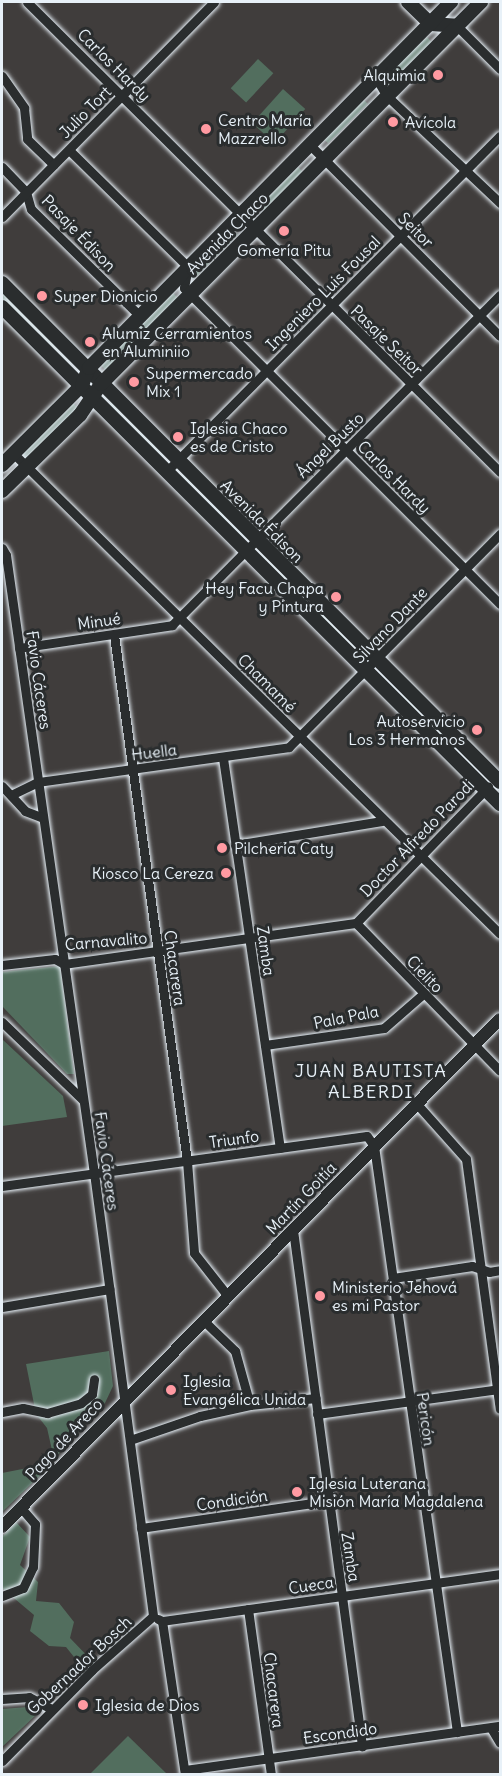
<!DOCTYPE html>
<meta charset="utf-8">
<style>
body{margin:0}
#map{position:relative;width:502px;height:1776px;overflow:hidden;background:#403d3c;font-family:Delius,sans-serif}
div>[style]{position:absolute}
.green>*{inset:0;background:#526e5e;transform-origin:0 0}
.roads{filter:drop-shadow(0 0 2px #e8f1f8) drop-shadow(0 0 2px #e8f1f8)}
.minor>*{height:9px;margin:-4.5px;padding:0 4.5px;transform-origin:4.5px;border-radius:4.5px;background:#2a2d2e}
.tertiary>*{height:12px;margin:-6px;padding:0 6px;transform-origin:6px;border-radius:6px;background:#2a2d2e}
.secondary>*{height:14px;margin:-7px;padding:0 7px;transform-origin:7px;border-radius:7px;background:#2a2d2e}
.dots>*{width:16px;height:16px;translate:-50% -50%;box-sizing:border-box;border:3px solid #2a2d2e;border-radius:50%}
span{translate:-50% -50%;white-space:nowrap;text-align:center;line-height:1.15;-webkit-text-stroke:6px #2a2d2e;paint-order:stroke}
.street-label{font-size:16px;color:#e8f1f8}
.poi-label{font-size:16px;color:#e8f1f8}
.right{translate:-100% -50%;text-align:right}
.left{translate:0 -50%;text-align:left}
.neighbourhood-label{font-size:18px;color:#e8f1f8;letter-spacing:1.5px}
.frame{position:absolute;inset:0;border:3px solid #e8f1f8;pointer-events:none}
</style>
<div id="map">
<div class="green">
<div style="left:427px;top:37px;width:9px;height:56px;rotate:49deg"></div>
<div style="left:258px;top:59px;width:21px;height:40px;rotate:43deg"></div>
<div style="left:283px;top:89px;width:30px;height:46px;rotate:42deg"></div>
<div style="left:362px;top:98px;width:8px;height:56px;rotate:45deg"></div>
<div style="left:298px;top:167px;width:8px;height:55px;rotate:45deg"></div>
<div style="left:232px;top:229px;width:8px;height:63px;rotate:45deg"></div>
<div style="clip-path:polygon(2px 288px,75px 360px,69px 366px,2px 298px)"></div>
<div style="left:173px;top:293px;width:8px;height:102px;rotate:45deg"></div>
<div style="left:112px;top:402px;width:75px;height:5px;rotate:45deg"></div>
<div style="left:73px;top:403px;width:8px;height:73px;rotate:45deg"></div>
<div style="clip-path:polygon(183px 474px,243px 533px,239px 536px,180px 477px)"></div>
<div style="left:264px;top:555px;width:139px;height:5px;rotate:44deg"></div>
<div style="left:385px;top:674px;width:137px;height:6px;rotate:44deg"></div>
<div style="clip-path:polygon(60px 966px,74px 1074px,67px 1074px,2px 1006px,2px 972px)"></div>
<div style="clip-path:polygon(2px 1039px,63px 1096px,67px 1117px,2px 1126px)"></div>
<div style="clip-path:polygon(109px 1351px,113px 1386px,105px 1403px,54px 1459px,47px 1428px,36px 1414px,26px 1364px)"></div>
<div style="clip-path:polygon(53px 1463px,2px 1512px,2px 1473px)"></div>
<div style="clip-path:polygon(16px 1522px,30px 1537px,20px 1565px,38px 1582px,36px 1601px,59px 1603px,74px 1622px,70px 1638px,94px 1663px,86px 1672px,66px 1647px,49px 1646px,30px 1631px,34px 1615px,2px 1588px,2px 1537px)"></div>
<div style="clip-path:polygon(27px 1707px,38px 1713px,2px 1747px,2px 1709px)"></div>
<div style="clip-path:polygon(128px 1736px,167px 1774px,90px 1774px)"></div>
</div>
<div class="roads">
<div class="minor">
<div style="left:27px;top:2px;width:667px;rotate:44.82deg"></div>
<div style="left:457px;top:26px;width:61px;rotate:45deg"></div>
<div style="left:2px;top:76px;width:39px;rotate:55deg"></div>
<div style="left:24px;top:108px;width:31px;rotate:84deg"></div>
<div style="left:27px;top:139px;width:37px;rotate:44deg"></div>
<div style="left:376px;top:78px;width:21px;rotate:59deg"></div>
<div style="left:387px;top:96px;width:156px;rotate:43.4deg"></div>
<div style="left:310px;top:145px;width:269px;rotate:45.2deg"></div>
<div style="left:69px;top:150px;width:167px;rotate:44.5deg"></div>
<div style="left:188px;top:267px;width:21px;rotate:101deg"></div>
<div style="left:184px;top:288px;width:447px;rotate:45deg"></div>
<div style="left:2px;top:167px;width:35px;rotate:46deg"></div>
<div style="left:26px;top:192px;width:18px;rotate:74deg"></div>
<div style="left:31px;top:209px;width:153px;rotate:44.5deg"></div>
<div style="left:2px;top:217px;width:302px;rotate:-45.4deg"></div>
<div style="left:13px;top:453px;width:684px;rotate:44.64deg"></div>
<div style="left:167px;top:471px;width:472px;rotate:-45.2deg"></div>
<div style="left:2px;top:548px;width:8px;rotate:60deg"></div>
<div style="left:6px;top:555px;width:624px;rotate:81.9deg"></div>
<div style="left:94px;top:1173px;width:447px;rotate:82.4deg"></div>
<div style="left:114px;top:635px;width:531px;rotate:82.1deg"></div>
<div style="left:187px;top:1161px;width:92px;rotate:85.6deg"></div>
<div style="left:194px;top:1253px;width:53px;rotate:51.8deg"></div>
<div style="left:19px;top:648px;width:155px;rotate:-8.5deg"></div>
<div style="left:172px;top:625px;width:465px;rotate:-45.2deg"></div>
<div style="left:223px;top:758px;width:394px;rotate:81.7deg"></div>
<div style="left:2px;top:786px;width:34px;rotate:47deg"></div>
<div style="left:25px;top:811px;width:19px;rotate:21deg"></div>
<div style="left:11px;top:795px;width:30px;rotate:-26deg"></div>
<div style="left:38px;top:782px;width:253px;rotate:-7.9deg"></div>
<div style="left:289px;top:747px;width:300px;rotate:-45.3deg"></div>
<div style="left:235px;top:845px;width:149px;rotate:-9.3deg"></div>
<div style="left:356px;top:923px;width:190px;rotate:-45.9deg"></div>
<div style="left:356px;top:923px;width:206px;rotate:45.8deg"></div>
<div style="left:2px;top:965px;width:53px;rotate:-6.5deg"></div>
<div style="left:55px;top:959px;width:10px;rotate:29deg"></div>
<div style="left:64px;top:964px;width:295px;rotate:-8deg"></div>
<div style="left:2px;top:1022px;width:112px;rotate:43.9deg"></div>
<div style="left:265px;top:1045px;width:120px;rotate:-8.1deg"></div>
<div style="left:384px;top:1028px;width:52px;rotate:-41.1deg"></div>
<div style="left:416px;top:1103px;width:75px;rotate:48.2deg"></div>
<div style="left:466px;top:1159px;width:252px;rotate:82.3deg"></div>
<div style="left:2px;top:1186px;width:368px;rotate:-7.8deg"></div>
<div style="left:367px;top:1136px;width:12px;rotate:55deg"></div>
<div style="left:374px;top:1146px;width:592px;rotate:81.94deg"></div>
<div style="left:293px;top:1230px;width:521px;rotate:82.38deg"></div>
<div style="left:393px;top:1278px;width:80px;rotate:-8.6deg"></div>
<div style="left:472px;top:1266px;width:18px;rotate:19deg"></div>
<div style="left:489px;top:1272px;width:11px;rotate:-10deg"></div>
<div style="left:2px;top:1307px;width:109px;rotate:-9.5deg"></div>
<div style="left:203px;top:1320px;width:45px;rotate:44.1deg"></div>
<div style="left:235px;top:1351px;width:56px;rotate:74.5deg"></div>
<div style="left:2px;top:1412px;width:21px;rotate:-11deg"></div>
<div style="left:23px;top:1408px;width:25px;rotate:12deg"></div>
<div style="left:47px;top:1413px;width:35px;rotate:-16deg"></div>
<div style="left:81px;top:1403px;width:14px;rotate:-39deg"></div>
<div style="left:92px;top:1394px;width:15px;rotate:-82deg"></div>
<div style="left:317px;top:1414px;width:185px;rotate:-7.8deg"></div>
<div style="left:130px;top:1440px;width:74px;rotate:-18.9deg"></div>
<div style="left:200px;top:1416px;width:51px;rotate:-12.4deg"></div>
<div style="left:250px;top:1405px;width:66px;rotate:-6.1deg"></div>
<div style="left:141px;top:1528px;width:188px;rotate:-8.3deg"></div>
<div style="left:2px;top:1596px;width:22px;rotate:-21deg"></div>
<div style="left:23px;top:1588px;width:23px;rotate:-65deg"></div>
<div style="left:33px;top:1567px;width:43px;rotate:-87.3deg"></div>
<div style="left:35px;top:1524px;width:21px;rotate:-131deg"></div>
<div style="left:248px;top:1609px;width:167px;rotate:82.1deg"></div>
<div style="left:158px;top:1619px;width:4px;rotate:27deg"></div>
<div style="left:162px;top:1621px;width:155px;rotate:81.5deg"></div>
<div style="left:162px;top:1621px;width:341px;rotate:-7.9deg"></div>
<div style="left:2px;top:1699px;width:27px;rotate:-4deg"></div>
<div style="left:29px;top:1697px;width:26px;rotate:28deg"></div>
<div style="left:491px;top:1728px;width:17px;rotate:59deg"></div>
<div style="left:2px;top:1761px;width:128px;rotate:-45.3deg"></div>
<div style="left:92px;top:1670px;width:81px;rotate:-41.5deg"></div>
<div style="left:185px;top:1770px;width:318px;rotate:-8deg"></div>
</div>
<div class="tertiary">
<div style="left:2px;top:1527px;width:711px;rotate:-45.57deg"></div>
</div>
<div class="secondary">
<div style="left:408px;top:2px;width:32px;rotate:44deg"></div>
<div style="left:431px;top:24px;width:26px;rotate:4deg"></div>
<div style="left:2px;top:283px;width:705px;rotate:45.06deg"></div>
<div style="left:2px;top:307px;width:704px;rotate:44.94deg"></div>
<div style="left:2px;top:465px;width:113px;rotate:-45deg"></div>
<div style="left:82px;top:385px;width:18px;rotate:-68deg"></div>
<div style="left:89px;top:368px;width:515px;rotate:-45.31deg"></div>
<div style="left:2px;top:491px;width:109px;rotate:-44.3deg"></div>
<div style="left:80px;top:415px;width:37px;rotate:-56deg"></div>
<div style="left:101px;top:384px;width:539px;rotate:-45.15deg"></div>
</div>
</div>
<div class="dots">
<div style="left:438px;top:75px;background:#ff9aa2"></div>
<div style="left:393px;top:122px;background:#ff9aa2"></div>
<div style="left:206px;top:129px;background:#ff9aa2"></div>
<div style="left:284px;top:231px;background:#ff9aa2"></div>
<div style="left:42px;top:296px;background:#ff9aa2"></div>
<div style="left:90px;top:342px;background:#ff9aa2"></div>
<div style="left:134px;top:382px;background:#ff9aa2"></div>
<div style="left:178px;top:437px;background:#ff9aa2"></div>
<div style="left:336px;top:597px;background:#ff9aa2"></div>
<div style="left:477px;top:730px;background:#ff9aa2"></div>
<div style="left:222px;top:848px;background:#ff9aa2"></div>
<div style="left:226px;top:873px;background:#ff9aa2"></div>
<div style="left:320px;top:1296px;background:#ff9aa2"></div>
<div style="left:171px;top:1390px;background:#ff9aa2"></div>
<div style="left:297px;top:1492px;background:#ff9aa2"></div>
<div style="left:83px;top:1705px;background:#ff9aa2"></div>
</div>
<div class="street-label">
<span style="left:114px;top:65px;rotate:45deg">Carlos Hardy</span>
<span style="left:85px;top:112px;rotate:-45deg">Julio Tort</span>
<span style="left:416px;top:230px;rotate:45deg">Seitor</span>
<span style="left:79px;top:233px;rotate:46deg">Pasaje Édison</span>
<span style="left:227px;top:233px;rotate:-45deg">Avenida Chaco</span>
<span style="left:323px;top:293px;rotate:-45deg">Ingeniero Luis Fousal</span>
<span style="left:387px;top:340px;rotate:44deg">Pasaje Seitor</span>
<span style="left:330px;top:445px;rotate:-44deg">Ángel Busto</span>
<span style="left:394px;top:477px;rotate:45deg">Carlos Hardy</span>
<span style="left:262px;top:521px;rotate:45deg">Avenida Édison</span>
<span style="left:99px;top:621px;rotate:-8deg">Minué</span>
<span style="left:390px;top:625px;rotate:-46deg">Silvano Dante</span>
<span style="left:39px;top:680px;rotate:82deg">Favio Cáceres</span>
<span style="left:267px;top:683px;rotate:45deg">Chamamé</span>
<span style="left:154px;top:752px;rotate:-7deg">Huella</span>
<span style="left:417px;top:838px;rotate:-46deg">Doctor Alfredo Parodi</span>
<span style="left:106px;top:941px;rotate:-5deg">Carnavalito</span>
<span style="left:266px;top:951px;rotate:82deg">Zamba</span>
<span style="left:175px;top:968px;rotate:82deg">Chacarera</span>
<span style="left:425px;top:974px;rotate:46deg">Cielito</span>
<span style="left:346px;top:1017px;rotate:-11deg">Pala Pala</span>
<span style="left:234px;top:1139px;rotate:-8deg">Triunfo</span>
<span style="left:107px;top:1161px;rotate:82deg">Favio Cáceres</span>
<span style="left:301px;top:1198px;rotate:-46deg">Martín Goitía</span>
<span style="left:426px;top:1419px;rotate:82deg">Pericón</span>
<span style="left:64px;top:1439px;rotate:-47deg">Pago de Areco</span>
<span style="left:232px;top:1500px;rotate:-8deg">Condición</span>
<span style="left:351px;top:1557px;rotate:81deg">Zamba</span>
<span style="left:311px;top:1585px;rotate:-8deg">Cueca</span>
<span style="left:79px;top:1665px;rotate:-43deg">Gobernador Bosch</span>
<span style="left:274px;top:1690px;rotate:83deg">Chacarera</span>
<span style="left:340px;top:1733px;rotate:-8deg">Escondido</span>
</div>
<div class="poi-label">
<span class="right" style="left:426px;top:75px">Alquimia</span>
<span class="left" style="left:218px;top:129px">Centro María<br>Mazzrello</span>
<span class="left" style="left:405px;top:122px">Avícola</span>
<span style="left:284px;top:250px">Gomería Pitu</span>
<span class="left" style="left:54px;top:296px">Super Dionicio</span>
<span class="left" style="left:102px;top:342px">Alumiz Cerramientos<br>en Aluminiio</span>
<span class="left" style="left:146px;top:382px">Supermercado<br>Mix 1</span>
<span class="left" style="left:190px;top:437px">Iglesia Chaco<br>es de Cristo</span>
<span class="right" style="left:324px;top:597px">Hey Facu Chapa<br>y Pintura</span>
<span class="right" style="left:465px;top:730px">Autoservicio<br>Los 3 Hermanos</span>
<span class="left" style="left:234px;top:848px">Pilchería Caty</span>
<span class="right" style="left:214px;top:873px">Kiosco La Cereza</span>
<span class="left" style="left:332px;top:1296px">Ministerio Jehová<br>es mi Pastor</span>
<span class="left" style="left:183px;top:1390px">Iglesia<br>Evangélica Unida</span>
<span class="left" style="left:309px;top:1492px">Iglesia Luterana<br>Misión María Magdalena</span>
<span class="left" style="left:95px;top:1705px">Iglesia de Dios</span>
</div>
<div class="neighbourhood-label">
<span style="left:371px;top:1082px">JUAN BAUTISTA<br>ALBERDI</span>
</div>
<div class="frame"></div>
</div>
